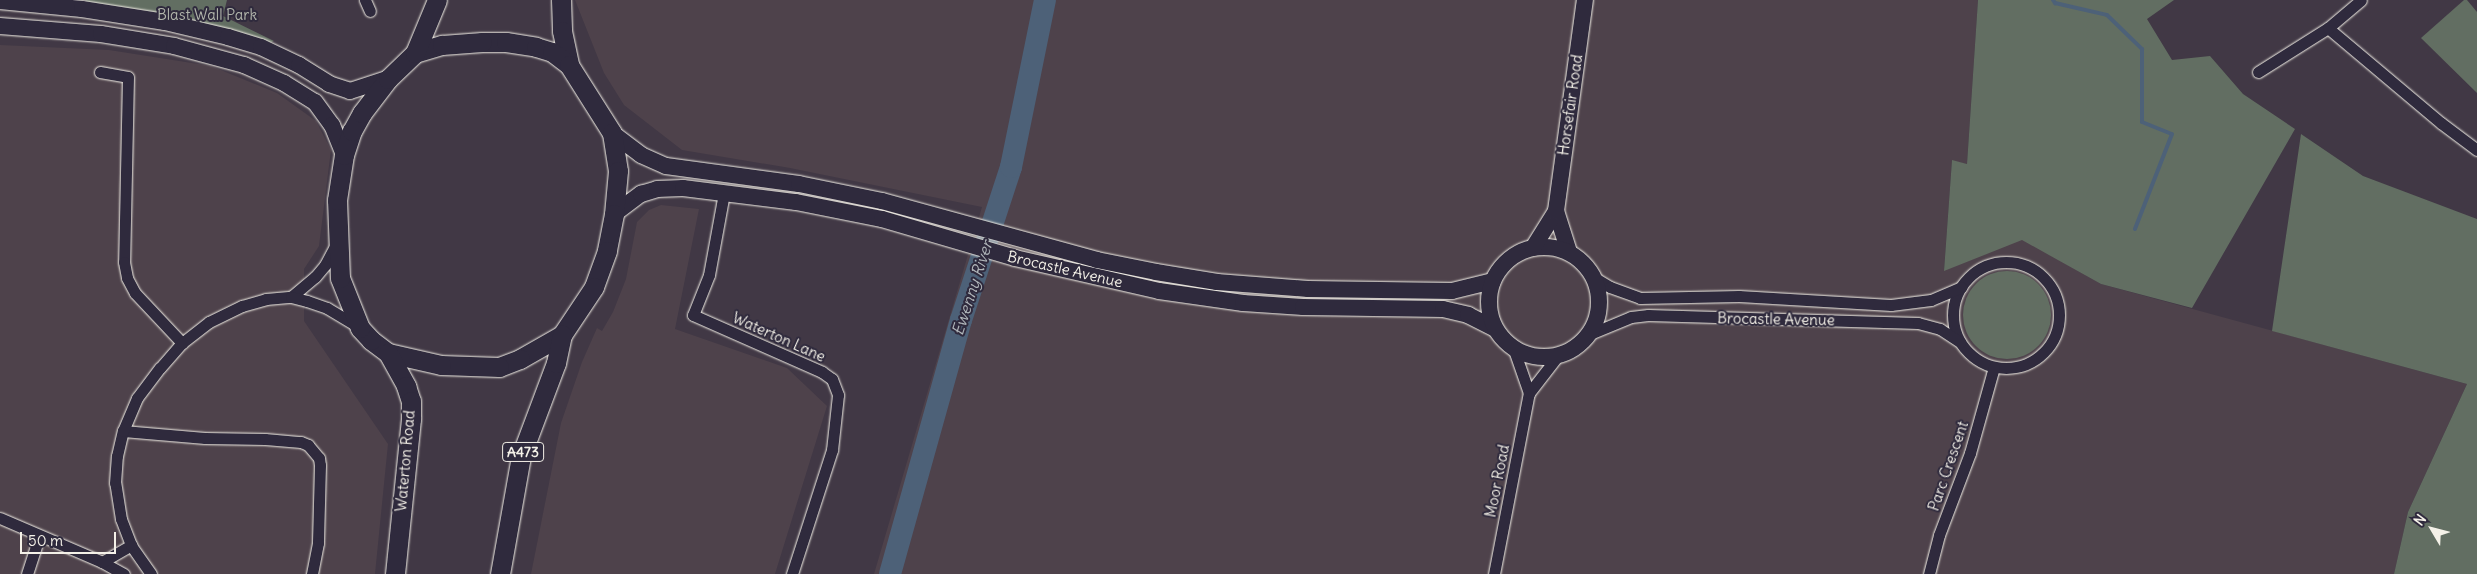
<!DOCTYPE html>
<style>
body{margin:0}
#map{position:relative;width:2477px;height:574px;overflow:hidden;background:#413845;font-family:Delius,sans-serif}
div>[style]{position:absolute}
.built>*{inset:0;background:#4e424b}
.green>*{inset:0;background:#626e62}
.round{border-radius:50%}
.stream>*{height:4px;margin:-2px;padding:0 2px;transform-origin:2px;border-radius:2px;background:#4d6178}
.river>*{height:22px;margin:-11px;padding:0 11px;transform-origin:11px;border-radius:11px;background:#4d6178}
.roads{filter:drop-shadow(0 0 1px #f4f1e8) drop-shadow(0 0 1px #f4f1e8)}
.street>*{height:11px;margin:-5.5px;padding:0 5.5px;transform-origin:5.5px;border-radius:5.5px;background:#2f2a3d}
.street>.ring{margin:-5.5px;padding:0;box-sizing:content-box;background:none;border:11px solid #2f2a3d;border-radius:50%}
.secondary>*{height:16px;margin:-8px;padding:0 8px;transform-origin:8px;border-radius:8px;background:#2f2a3d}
.secondary>.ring{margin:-8px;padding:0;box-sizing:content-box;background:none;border:16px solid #2f2a3d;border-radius:50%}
.primary>*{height:19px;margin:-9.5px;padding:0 9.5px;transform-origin:9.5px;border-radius:9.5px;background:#2f2a3d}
span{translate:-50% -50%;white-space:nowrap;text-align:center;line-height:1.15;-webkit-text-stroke:4px #2f2a3d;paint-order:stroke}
.shield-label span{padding:1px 4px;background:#2f2a3d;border:1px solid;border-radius:4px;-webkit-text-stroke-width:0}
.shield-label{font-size:14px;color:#f4f1e8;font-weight:700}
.park-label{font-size:15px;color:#b2b6ac}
.street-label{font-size:15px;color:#f4f1e8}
.water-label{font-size:16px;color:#b1b7bb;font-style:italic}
.north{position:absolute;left:2407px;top:504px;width:50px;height:50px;-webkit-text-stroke:4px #2f2a3d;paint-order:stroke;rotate:307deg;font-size:14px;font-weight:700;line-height:20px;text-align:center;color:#f4f1e8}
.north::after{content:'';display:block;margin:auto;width:18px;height:22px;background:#f4f1e8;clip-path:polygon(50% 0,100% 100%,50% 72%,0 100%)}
.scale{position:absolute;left:20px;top:532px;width:96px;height:22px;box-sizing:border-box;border:2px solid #f4f1e8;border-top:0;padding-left:6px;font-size:15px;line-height:18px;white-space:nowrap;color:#f4f1e8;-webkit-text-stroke:4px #2f2a3d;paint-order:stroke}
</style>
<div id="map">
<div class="built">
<div style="clip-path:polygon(575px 0,1978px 0,1967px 164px,1952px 161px,1944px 270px,2022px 239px,2101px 284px,2467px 384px,2408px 512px,2394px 574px,874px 574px,982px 207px,790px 168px,682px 150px,624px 105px,604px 73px)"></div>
<div style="clip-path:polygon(0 45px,109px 50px,211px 66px,277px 93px,316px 121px,331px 150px,319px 246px,304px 269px,304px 321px,388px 444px,375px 574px,0 574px)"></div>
<div style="clip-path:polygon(661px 205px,699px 209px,675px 329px,787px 368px,827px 406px,775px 574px,531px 574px,561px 423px,582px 362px,597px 328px,602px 331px,613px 312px,626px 279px,637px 222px,649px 210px)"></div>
</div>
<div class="green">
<div style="clip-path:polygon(85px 0,227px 0,223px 16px,274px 41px,261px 47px,88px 3px)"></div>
<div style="clip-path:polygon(1978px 0,2174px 0,2147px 19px,2172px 60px,2210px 56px,2243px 94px,2295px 129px,2192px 308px,2101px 284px,2022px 240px,1944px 271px,1952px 160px,1967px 164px)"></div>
<div style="clip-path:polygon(2464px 0,2467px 0,2477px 12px,2477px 93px,2421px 38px)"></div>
<div style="clip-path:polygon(2301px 134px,2363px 176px,2477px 219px,2477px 574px,2394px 574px,2408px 512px,2467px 384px,2272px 331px)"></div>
<div class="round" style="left:1963px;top:271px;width:88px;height:88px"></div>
</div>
<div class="stream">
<div style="left:2053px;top:0;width:4px;rotate:56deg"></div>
<div style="left:2055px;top:3px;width:53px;rotate:13deg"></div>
<div style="left:2107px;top:15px;width:49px;rotate:44.2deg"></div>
<div style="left:2142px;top:49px;width:73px;rotate:90deg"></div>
<div style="left:2142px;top:122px;width:32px;rotate:22deg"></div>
<div style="left:2172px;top:134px;width:102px;rotate:111.3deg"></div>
</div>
<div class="river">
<div style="left:890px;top:574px;width:264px;rotate:-74.4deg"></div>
<div style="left:961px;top:320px;width:161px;rotate:-71.9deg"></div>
<div style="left:1011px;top:167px;width:170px;rotate:-78.5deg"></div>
</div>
<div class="roads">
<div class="street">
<div style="left:365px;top:0;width:12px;rotate:66deg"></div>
<div style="left:2328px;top:28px;width:148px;rotate:40.1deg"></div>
<div style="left:2441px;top:123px;width:45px;rotate:36.9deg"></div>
<div style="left:100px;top:72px;width:28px;rotate:10deg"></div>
<div style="left:128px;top:77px;width:185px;rotate:91.2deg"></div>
<div style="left:124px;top:262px;width:16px;rotate:79deg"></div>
<div style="left:127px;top:278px;width:17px;rotate:62deg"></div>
<div style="left:135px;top:293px;width:69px;rotate:46.8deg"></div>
<div style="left:2258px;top:72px;width:83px;rotate:-32.2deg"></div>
<div style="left:2328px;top:28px;width:43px;rotate:-40.3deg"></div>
<div style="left:724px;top:193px;width:83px;rotate:100.4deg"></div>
<div style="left:709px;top:275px;width:43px;rotate:111.8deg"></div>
<div style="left:693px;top:315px;width:141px;rotate:23.8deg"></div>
<div style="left:822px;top:372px;width:12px;rotate:35deg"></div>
<div style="left:832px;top:379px;width:17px;rotate:69deg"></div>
<div style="left:838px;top:395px;width:55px;rotate:96.2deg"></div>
<div style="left:832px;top:450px;width:130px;rotate:107.9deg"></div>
<div class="ring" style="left:1953px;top:262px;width:95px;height:95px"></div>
<div style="left:1595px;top:278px;width:17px;rotate:31deg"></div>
<div style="left:1610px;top:287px;width:32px;rotate:20deg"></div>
<div style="left:1640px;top:298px;width:99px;rotate:-1.2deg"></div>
<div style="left:1739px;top:296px;width:152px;rotate:3.4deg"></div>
<div style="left:1891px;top:305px;width:40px;rotate:-7.1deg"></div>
<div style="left:1931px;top:300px;width:33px;rotate:-23deg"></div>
<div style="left:291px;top:297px;width:31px;rotate:-40deg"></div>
<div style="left:315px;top:277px;width:16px;rotate:-50deg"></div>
<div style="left:325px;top:265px;width:24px;rotate:-62deg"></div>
<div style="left:1590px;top:334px;width:44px;rotate:-22.5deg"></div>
<div style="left:1631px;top:317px;width:17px;rotate:-7deg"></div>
<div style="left:1648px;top:315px;width:270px;rotate:1.7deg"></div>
<div style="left:1918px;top:323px;width:23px;rotate:15deg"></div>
<div style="left:1940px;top:329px;width:24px;rotate:33deg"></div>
<div style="left:1514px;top:350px;width:46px;rotate:70.8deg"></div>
<div style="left:123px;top:431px;width:82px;rotate:4.9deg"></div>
<div style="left:205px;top:438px;width:60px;rotate:1deg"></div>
<div style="left:265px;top:439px;width:36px;rotate:5deg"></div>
<div style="left:301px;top:442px;width:8px;rotate:23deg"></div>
<div style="left:308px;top:445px;width:17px;rotate:50deg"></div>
<div style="left:319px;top:458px;width:7px;rotate:82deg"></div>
<div style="left:320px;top:465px;width:78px;rotate:91.5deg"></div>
<div style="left:318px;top:543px;width:32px;rotate:101deg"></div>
<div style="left:0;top:518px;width:111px;rotate:23.3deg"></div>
<div style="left:102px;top:562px;width:25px;rotate:29deg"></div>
<div style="left:102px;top:562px;width:34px;rotate:-30deg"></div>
<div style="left:27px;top:574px;width:40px;rotate:-72deg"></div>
<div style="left:151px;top:574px;width:35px;rotate:-125deg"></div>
<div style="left:131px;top:545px;width:28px;rotate:-111deg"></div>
<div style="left:121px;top:519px;width:36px;rotate:-99deg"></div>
<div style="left:115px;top:483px;width:27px;rotate:-86deg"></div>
<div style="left:117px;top:456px;width:26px;rotate:-77deg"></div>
<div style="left:123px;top:431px;width:36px;rotate:-67deg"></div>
<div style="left:137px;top:398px;width:38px;rotate:-53deg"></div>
<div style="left:160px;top:368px;width:33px;rotate:-49deg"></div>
<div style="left:182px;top:343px;width:34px;rotate:-38deg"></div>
<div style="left:209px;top:322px;width:37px;rotate:-26deg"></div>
<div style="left:242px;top:306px;width:25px;rotate:-16deg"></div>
<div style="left:266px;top:299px;width:25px;rotate:-5deg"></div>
<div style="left:291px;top:297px;width:16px;rotate:14deg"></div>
<div style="left:307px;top:301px;width:21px;rotate:19deg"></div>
<div style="left:327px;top:308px;width:37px;rotate:31deg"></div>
<div style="left:1494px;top:574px;width:184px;rotate:-79.1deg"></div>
<div style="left:1529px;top:393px;width:46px;rotate:-52.1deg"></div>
<div style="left:1929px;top:574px;width:40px;rotate:-75.6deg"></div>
<div style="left:1939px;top:535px;width:88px;rotate:-69.3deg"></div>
<div style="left:1970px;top:453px;width:89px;rotate:-74.4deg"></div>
</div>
<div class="secondary">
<div style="left:0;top:1px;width:82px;rotate:5.6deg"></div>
<div style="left:82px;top:9px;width:84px;rotate:8.9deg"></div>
<div style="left:165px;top:22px;width:65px;rotate:13.4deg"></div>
<div style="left:228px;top:37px;width:34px;rotate:17deg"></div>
<div style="left:261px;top:47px;width:42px;rotate:25.3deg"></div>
<div style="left:299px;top:65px;width:36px;rotate:32deg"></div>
<div style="left:329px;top:84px;width:22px;rotate:18deg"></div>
<div style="left:350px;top:91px;width:40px;rotate:-18deg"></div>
<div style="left:0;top:26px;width:101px;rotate:4.5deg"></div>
<div style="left:101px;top:34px;width:74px;rotate:9.3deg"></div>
<div style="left:174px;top:46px;width:73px;rotate:15.2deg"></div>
<div style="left:244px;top:65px;width:44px;rotate:24.2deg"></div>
<div style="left:284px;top:83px;width:36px;rotate:32deg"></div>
<div style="left:315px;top:102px;width:29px;rotate:54deg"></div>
<div style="left:332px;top:125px;width:32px;rotate:68deg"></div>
<div style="left:612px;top:133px;width:36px;rotate:37deg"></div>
<div style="left:641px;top:155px;width:27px;rotate:24deg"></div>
<div style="left:666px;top:166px;width:134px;rotate:7.7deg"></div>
<div style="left:799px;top:184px;width:85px;rotate:11.6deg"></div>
<div style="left:882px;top:201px;width:223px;rotate:15.3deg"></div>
<div style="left:1097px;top:260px;width:60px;rotate:11.5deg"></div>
<div style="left:1156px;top:272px;width:62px;rotate:9.3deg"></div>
<div style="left:1217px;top:282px;width:91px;rotate:4.4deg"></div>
<div style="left:1308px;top:289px;width:144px;rotate:0.8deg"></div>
<div style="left:1452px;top:291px;width:42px;rotate:-13.7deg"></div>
<div style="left:1556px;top:211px;width:43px;rotate:72.4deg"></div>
<div style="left:614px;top:214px;width:34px;rotate:-37deg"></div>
<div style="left:641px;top:194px;width:17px;rotate:-17deg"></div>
<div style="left:657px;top:189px;width:26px;rotate:-2deg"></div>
<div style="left:683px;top:188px;width:114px;rotate:7.1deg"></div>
<div style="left:796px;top:202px;width:88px;rotate:11.2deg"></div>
<div style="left:882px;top:219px;width:139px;rotate:16.3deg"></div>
<div style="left:1015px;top:258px;width:148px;rotate:12.9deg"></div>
<div style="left:1159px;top:291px;width:85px;rotate:8.1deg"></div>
<div style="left:1243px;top:303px;width:60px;rotate:3.8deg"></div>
<div style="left:1303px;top:307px;width:140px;rotate:0.8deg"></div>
<div style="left:1443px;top:309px;width:26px;rotate:13deg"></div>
<div style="left:1468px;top:315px;width:30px;rotate:27deg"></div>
<div class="ring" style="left:1489px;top:247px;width:94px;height:94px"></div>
<div style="left:1533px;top:248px;width:44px;rotate:-58.1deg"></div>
<div style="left:1556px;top:211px;width:213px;rotate:-82.2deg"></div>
</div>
<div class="primary">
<div style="left:561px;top:0;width:31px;rotate:88deg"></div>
<div style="left:562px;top:31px;width:35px;rotate:78deg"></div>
<div style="left:482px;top:42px;width:24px"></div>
<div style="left:506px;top:42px;width:30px;rotate:9deg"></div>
<div style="left:536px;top:47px;width:17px;rotate:17deg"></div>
<div style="left:552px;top:52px;width:21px;rotate:37deg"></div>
<div style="left:569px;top:65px;width:80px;rotate:57.7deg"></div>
<div style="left:612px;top:133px;width:38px;rotate:81deg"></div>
<div style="left:618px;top:171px;width:43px;rotate:95.3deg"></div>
<div style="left:614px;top:214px;width:38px;rotate:101deg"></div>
<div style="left:607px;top:251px;width:38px;rotate:110deg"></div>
<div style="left:594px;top:287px;width:58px;rotate:123.7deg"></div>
<div style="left:562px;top:335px;width:48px;rotate:150.3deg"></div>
<div style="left:520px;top:359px;width:22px;rotate:159deg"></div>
<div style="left:499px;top:367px;width:58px;rotate:-178deg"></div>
<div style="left:441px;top:365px;width:54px;rotate:-167.2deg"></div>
<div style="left:388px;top:353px;width:21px;rotate:-143deg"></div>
<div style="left:371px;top:340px;width:16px;rotate:-133deg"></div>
<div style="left:360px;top:328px;width:54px;rotate:-111.8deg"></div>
<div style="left:340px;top:278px;width:78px;rotate:-92.2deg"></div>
<div style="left:337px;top:200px;width:46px;rotate:-81.2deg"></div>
<div style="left:344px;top:155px;width:25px;rotate:-72deg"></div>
<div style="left:352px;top:131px;width:21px;rotate:-61deg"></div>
<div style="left:362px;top:113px;width:43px;rotate:-52.6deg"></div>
<div style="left:388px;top:79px;width:37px;rotate:-44deg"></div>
<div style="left:415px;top:53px;width:28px;rotate:-17deg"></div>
<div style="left:442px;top:45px;width:40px;rotate:-4.3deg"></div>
<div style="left:415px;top:53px;width:57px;rotate:-67.5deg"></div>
<div style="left:388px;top:353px;width:38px;rotate:61deg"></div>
<div style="left:406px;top:386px;width:16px;rotate:72deg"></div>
<div style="left:411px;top:401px;width:18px;rotate:90deg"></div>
<div style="left:411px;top:419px;width:156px;rotate:95.9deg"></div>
<div style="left:500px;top:574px;width:120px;rotate:-79.9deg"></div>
<div style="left:521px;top:456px;width:99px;rotate:-69.4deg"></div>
<div style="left:556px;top:363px;width:29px;rotate:-78deg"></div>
</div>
</div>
<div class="shield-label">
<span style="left:523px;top:452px">A473</span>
</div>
<div class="park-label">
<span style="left:207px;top:15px">Blast Wall Park</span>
</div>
<div class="street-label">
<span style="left:1570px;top:105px;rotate:-82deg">Horsefair Road</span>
<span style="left:1065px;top:269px;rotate:13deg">Brocastle Avenue</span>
<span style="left:1776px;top:319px;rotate:1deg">Brocastle Avenue</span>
<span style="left:779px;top:337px;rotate:24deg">Waterton Lane</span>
<span style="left:405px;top:461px;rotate:-85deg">Waterton Road</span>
<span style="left:1948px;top:466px;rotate:-71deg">Parc Crescent</span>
<span style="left:1497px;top:481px;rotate:-79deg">Moor Road</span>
</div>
<div class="water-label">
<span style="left:972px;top:288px;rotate:-72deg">Ewenny River</span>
</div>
<div class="north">N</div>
<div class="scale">50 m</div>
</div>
